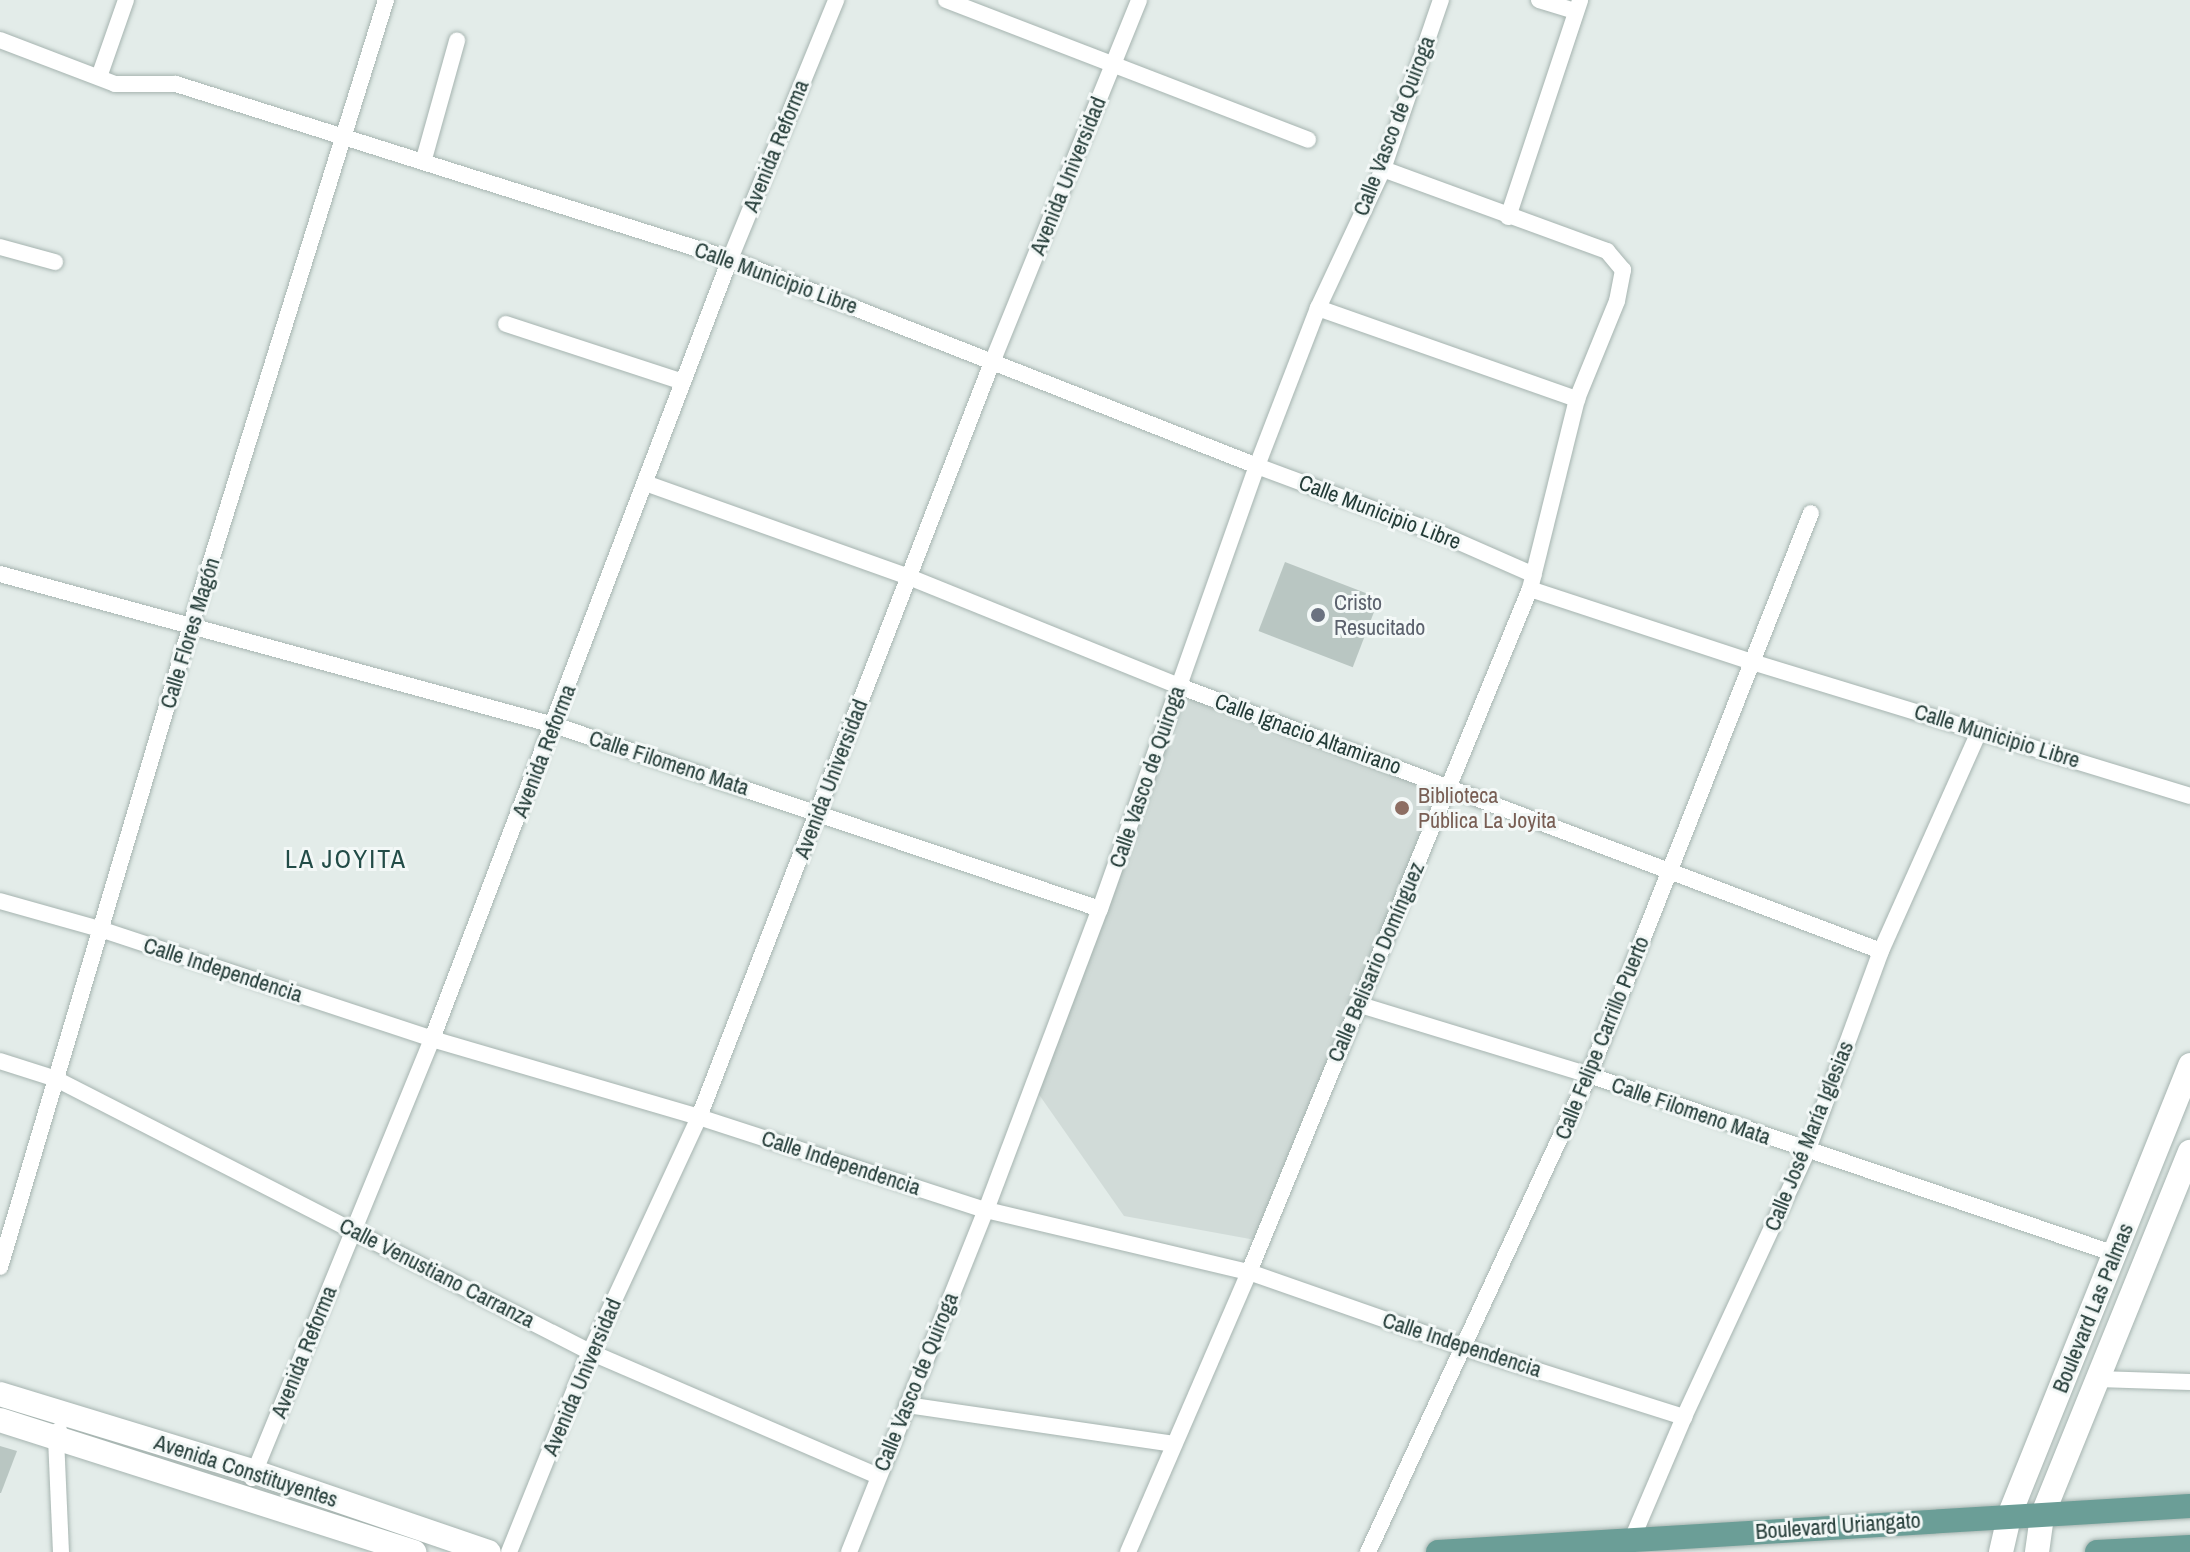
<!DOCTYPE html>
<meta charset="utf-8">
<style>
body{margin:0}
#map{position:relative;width:2190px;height:1552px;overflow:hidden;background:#e3ece9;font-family:"Archivo Narrow",sans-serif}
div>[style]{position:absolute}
.built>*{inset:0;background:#d1dbd8}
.building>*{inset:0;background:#b9c6c2;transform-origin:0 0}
.roads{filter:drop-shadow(0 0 2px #a6b4b0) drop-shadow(0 0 2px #a6b4b0)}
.street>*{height:16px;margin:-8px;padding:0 8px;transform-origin:8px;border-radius:8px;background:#fff}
.secondary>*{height:24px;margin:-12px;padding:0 12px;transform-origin:12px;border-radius:12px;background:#fff}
.primary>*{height:24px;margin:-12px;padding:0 12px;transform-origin:12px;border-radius:12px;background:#6b9e97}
.dots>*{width:22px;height:22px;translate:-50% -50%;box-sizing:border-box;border:4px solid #f3f8f7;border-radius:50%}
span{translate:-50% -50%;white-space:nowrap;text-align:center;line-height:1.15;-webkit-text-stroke:6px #f3f8f7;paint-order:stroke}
.street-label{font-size:22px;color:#243c38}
.worship-label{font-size:22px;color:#5b616d}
.left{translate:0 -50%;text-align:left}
.education-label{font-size:22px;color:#785e54}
.quarter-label{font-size:26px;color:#224c47;letter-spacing:2px}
</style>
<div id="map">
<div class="built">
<div style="clip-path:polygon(1179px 686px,1450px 787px,1261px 1241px,1124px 1216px,1033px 1086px)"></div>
</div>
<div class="building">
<div style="left:1285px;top:562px;width:101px;height:74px;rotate:21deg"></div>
<div style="clip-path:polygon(0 1446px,17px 1451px,1px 1493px,0 1493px)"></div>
</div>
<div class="roads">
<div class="street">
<div style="left:946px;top:0;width:388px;rotate:21.1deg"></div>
<div style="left:1539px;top:0;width:37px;rotate:17deg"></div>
<div style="left:0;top:40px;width:123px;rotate:20.9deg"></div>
<div style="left:115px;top:84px;width:61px"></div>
<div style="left:176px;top:84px;width:581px;rotate:17.53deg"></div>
<div style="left:730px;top:259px;width:566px;rotate:21.44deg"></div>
<div style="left:1257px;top:466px;width:198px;rotate:20.4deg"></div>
<div style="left:1443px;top:535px;width:99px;rotate:23.7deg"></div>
<div style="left:99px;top:77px;width:82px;rotate:-70.7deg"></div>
<div style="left:424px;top:159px;width:123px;rotate:-74.4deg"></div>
<div style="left:1508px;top:217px;width:229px;rotate:-71.6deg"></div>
<div style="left:0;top:247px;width:57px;rotate:15.3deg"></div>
<div style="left:1318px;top:308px;width:275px;rotate:19.4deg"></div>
<div style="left:506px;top:324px;width:186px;rotate:18.1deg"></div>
<div style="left:645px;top:483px;width:280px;rotate:19.6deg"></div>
<div style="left:909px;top:577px;width:291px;rotate:22deg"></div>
<div style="left:1179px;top:686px;width:750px;rotate:20.68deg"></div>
<div style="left:0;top:574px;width:574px;rotate:15.25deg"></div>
<div style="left:554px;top:725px;width:576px;rotate:18.62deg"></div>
<div style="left:1530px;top:589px;width:234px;rotate:18.2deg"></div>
<div style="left:1752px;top:662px;width:458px;rotate:17deg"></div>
<div style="left:0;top:901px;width:107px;rotate:15.7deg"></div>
<div style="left:103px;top:930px;width:347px;rotate:18.3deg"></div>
<div style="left:432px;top:1039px;width:278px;rotate:16.3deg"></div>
<div style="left:699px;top:1117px;width:302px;rotate:18deg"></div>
<div style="left:986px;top:1210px;width:270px;rotate:13.3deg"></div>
<div style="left:1249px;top:1272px;width:230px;rotate:19.3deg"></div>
<div style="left:1466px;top:1348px;width:229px;rotate:17.6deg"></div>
<div style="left:1357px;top:1004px;width:243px;rotate:17deg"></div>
<div style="left:1589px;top:1075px;width:556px;rotate:18.79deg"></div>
<div style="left:0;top:1061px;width:59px;rotate:17.8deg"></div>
<div style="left:56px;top:1079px;width:600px;rotate:27.08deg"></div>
<div style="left:590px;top:1352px;width:314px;rotate:23.3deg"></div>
<div style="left:0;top:1267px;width:670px;rotate:-73.43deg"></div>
<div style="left:191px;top:625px;width:655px;rotate:-72.67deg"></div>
<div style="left:2098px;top:1379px;width:92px;rotate:1.9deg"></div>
<div style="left:907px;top:1405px;width:269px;rotate:8.3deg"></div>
<div style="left:59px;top:1430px;width:9px;rotate:111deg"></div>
<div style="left:56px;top:1438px;width:114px;rotate:87.5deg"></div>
<div style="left:252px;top:1478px;width:474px;rotate:-67.7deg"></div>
<div style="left:432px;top:1039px;width:835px;rotate:-69.09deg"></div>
<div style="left:730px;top:259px;width:280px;rotate:-67.7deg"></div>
<div style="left:1632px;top:1539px;width:133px;rotate:-66.9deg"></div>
<div style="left:1684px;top:1417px;width:292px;rotate:-65.1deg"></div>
<div style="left:1807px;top:1152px;width:214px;rotate:-69.8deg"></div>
<div style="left:1881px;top:951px;width:242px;rotate:-65.9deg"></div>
<div style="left:509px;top:1552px;width:216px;rotate:-68deg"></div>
<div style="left:590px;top:1352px;width:259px;rotate:-65.1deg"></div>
<div style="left:699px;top:1117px;width:812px;rotate:-68.78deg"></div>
<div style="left:993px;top:360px;width:388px;rotate:-67.9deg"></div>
<div style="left:849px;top:1552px;width:368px;rotate:-68.2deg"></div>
<div style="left:986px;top:1210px;width:322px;rotate:-69.3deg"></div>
<div style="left:1100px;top:909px;width:470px;rotate:-70.5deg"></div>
<div style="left:1257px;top:466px;width:169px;rotate:-68.9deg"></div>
<div style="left:1318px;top:308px;width:153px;rotate:-64.9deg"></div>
<div style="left:1383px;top:169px;width:179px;rotate:-71.1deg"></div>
<div style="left:1128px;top:1552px;width:305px;rotate:-66.6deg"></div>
<div style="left:1249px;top:1272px;width:739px;rotate:-67.64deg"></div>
<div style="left:1530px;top:589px;width:196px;rotate:-76.1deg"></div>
<div style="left:1577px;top:399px;width:106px;rotate:-67.8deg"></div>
<div style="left:1617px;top:301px;width:32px;rotate:-79deg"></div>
<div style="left:1623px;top:270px;width:25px;rotate:-130deg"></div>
<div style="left:1607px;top:251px;width:239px;rotate:-159.9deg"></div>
<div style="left:1368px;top:1552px;width:526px;rotate:-65.14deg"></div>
<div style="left:1589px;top:1075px;width:604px;rotate:-68.45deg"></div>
</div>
<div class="secondary">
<div style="left:0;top:1394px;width:267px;rotate:17deg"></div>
<div style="left:255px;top:1472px;width:247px;rotate:18.9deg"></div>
<div style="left:0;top:1420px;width:435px;rotate:17.7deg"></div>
<div style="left:2001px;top:1552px;width:37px;rotate:-77deg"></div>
<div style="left:2009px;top:1516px;width:486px;rotate:-68.1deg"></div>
<div style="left:2037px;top:1552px;width:36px;rotate:-82deg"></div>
<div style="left:2042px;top:1516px;width:393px;rotate:-67.9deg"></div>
</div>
<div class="primary">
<div style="left:1438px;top:1552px;width:753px;rotate:-3.5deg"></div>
<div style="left:2097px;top:1552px;width:93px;rotate:-3.1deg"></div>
</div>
</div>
<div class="dots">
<div style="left:1318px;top:615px;background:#6b7280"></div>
<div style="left:1402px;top:808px;background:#8d6e63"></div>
</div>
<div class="street-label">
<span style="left:1394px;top:126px;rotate:-69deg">Calle Vasco de Quiroga</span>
<span style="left:776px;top:146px;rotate:-68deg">Avenida Reforma</span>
<span style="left:1068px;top:176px;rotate:-68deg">Avenida Universidad</span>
<span style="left:776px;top:278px;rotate:20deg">Calle Municipio Libre</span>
<span style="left:1380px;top:512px;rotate:21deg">Calle Municipio Libre</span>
<span style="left:190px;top:633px;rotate:-73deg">Calle Flores Magón</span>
<span style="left:1308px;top:734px;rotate:20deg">Calle Ignacio Altamirano</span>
<span style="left:1997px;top:736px;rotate:17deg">Calle Municipio Libre</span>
<span style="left:544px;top:751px;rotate:-69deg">Avenida Reforma</span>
<span style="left:669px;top:763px;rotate:18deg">Calle Filomeno Mata</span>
<span style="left:1147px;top:777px;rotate:-71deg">Calle Vasco de Quiroga</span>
<span style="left:831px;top:779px;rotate:-69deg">Avenida Universidad</span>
<span style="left:1376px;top:962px;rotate:-67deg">Calle Belisario Domínguez</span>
<span style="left:223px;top:970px;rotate:18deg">Calle Independencia</span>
<span style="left:1602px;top:1038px;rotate:-68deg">Calle Felipe Carrillo Puerto</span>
<span style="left:1691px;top:1111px;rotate:19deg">Calle Filomeno Mata</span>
<span style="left:1809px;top:1136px;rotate:-68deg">Calle José María Iglesias</span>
<span style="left:841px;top:1163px;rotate:18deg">Calle Independencia</span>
<span style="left:437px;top:1273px;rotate:27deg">Calle Venustiano Carranza</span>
<span style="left:2093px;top:1308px;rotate:-68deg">Boulevard Las Palmas</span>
<span style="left:1462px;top:1345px;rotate:18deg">Calle Independencia</span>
<span style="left:304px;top:1352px;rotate:-68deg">Avenida Reforma</span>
<span style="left:582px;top:1377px;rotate:-67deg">Avenida Universidad</span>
<span style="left:916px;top:1382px;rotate:-68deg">Calle Vasco de Quiroga</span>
<span style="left:246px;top:1471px;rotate:18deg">Avenida Constituyentes</span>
<span style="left:1838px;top:1526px;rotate:-4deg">Boulevard Uriangato</span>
</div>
<div class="worship-label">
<span class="left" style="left:1334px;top:615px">Cristo<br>Resucitado</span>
</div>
<div class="education-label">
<span class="left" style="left:1418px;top:808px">Biblioteca<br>Pública La Joyita</span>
</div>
<div class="quarter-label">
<span style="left:346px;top:859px">LA JOYITA</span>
</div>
</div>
